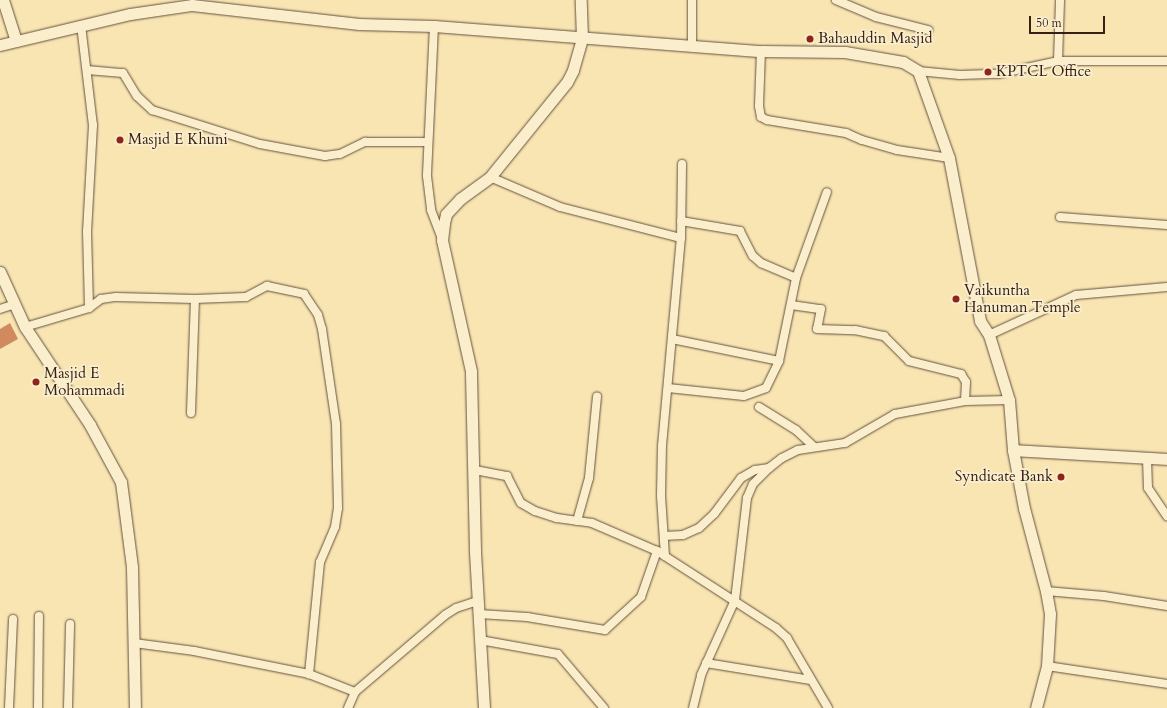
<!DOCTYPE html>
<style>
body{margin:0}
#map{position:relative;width:1167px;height:708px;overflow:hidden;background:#f8e5b2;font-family:Cardo,serif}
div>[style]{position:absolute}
.building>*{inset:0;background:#d18a60}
.roads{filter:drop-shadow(0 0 1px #65513e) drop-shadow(0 0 1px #65513e)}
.street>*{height:8px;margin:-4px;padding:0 4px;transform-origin:4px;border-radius:4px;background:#faeecd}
.secondary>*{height:11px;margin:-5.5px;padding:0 5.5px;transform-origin:5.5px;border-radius:5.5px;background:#faeecd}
.dots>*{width:11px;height:11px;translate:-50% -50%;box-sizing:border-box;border:2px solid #faeecd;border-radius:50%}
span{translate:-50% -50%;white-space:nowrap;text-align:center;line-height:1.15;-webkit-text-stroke:3.5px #faeecd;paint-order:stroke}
.poi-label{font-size:15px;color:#342017}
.left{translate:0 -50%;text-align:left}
.right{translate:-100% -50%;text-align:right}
.scale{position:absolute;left:1029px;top:16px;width:76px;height:18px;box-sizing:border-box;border:2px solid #342017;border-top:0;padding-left:5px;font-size:12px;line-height:14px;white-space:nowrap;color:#342017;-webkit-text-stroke:3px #faeecd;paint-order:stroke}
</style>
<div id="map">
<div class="building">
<div style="clip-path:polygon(10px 323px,18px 339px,0 349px,0 329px)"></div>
</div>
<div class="roads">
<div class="street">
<div style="left:692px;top:0;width:46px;rotate:90deg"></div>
<div style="left:836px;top:0;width:43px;rotate:23deg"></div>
<div style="left:876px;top:17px;width:54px;rotate:14deg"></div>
<div style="left:81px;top:25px;width:101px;rotate:83.2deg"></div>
<div style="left:93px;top:125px;width:106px;rotate:93.2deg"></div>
<div style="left:87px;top:231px;width:77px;rotate:88.5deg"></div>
<div style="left:434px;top:26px;width:150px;rotate:92.7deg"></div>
<div style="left:427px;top:176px;width:34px;rotate:83deg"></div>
<div style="left:431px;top:210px;width:30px;rotate:69deg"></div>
<div style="left:761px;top:51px;width:55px;rotate:92.1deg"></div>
<div style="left:759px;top:106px;width:11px;rotate:80deg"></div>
<div style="left:761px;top:117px;width:7px;rotate:27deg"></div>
<div style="left:767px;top:120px;width:80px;rotate:9.3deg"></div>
<div style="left:846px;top:133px;width:17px;rotate:24deg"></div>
<div style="left:862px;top:140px;width:36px;rotate:16deg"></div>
<div style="left:897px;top:150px;width:53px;rotate:8.7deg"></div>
<div style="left:1058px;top:61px;width:61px;rotate:-88.1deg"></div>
<div style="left:87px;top:70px;width:36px;rotate:5deg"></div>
<div style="left:123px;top:73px;width:27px;rotate:59deg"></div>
<div style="left:137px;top:96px;width:21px;rotate:43deg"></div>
<div style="left:152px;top:110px;width:113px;rotate:17.5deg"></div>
<div style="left:260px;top:144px;width:66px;rotate:10.5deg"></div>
<div style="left:325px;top:156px;width:15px;rotate:-8deg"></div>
<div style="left:340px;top:154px;width:28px;rotate:-26deg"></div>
<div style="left:365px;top:142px;width:62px"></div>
<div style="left:918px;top:71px;width:42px;rotate:5.4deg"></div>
<div style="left:960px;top:75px;width:38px;rotate:-2deg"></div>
<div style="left:998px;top:74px;width:61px;rotate:-12.2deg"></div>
<div style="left:1058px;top:61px;width:109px"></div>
<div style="left:490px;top:177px;width:76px;rotate:23.2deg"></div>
<div style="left:560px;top:207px;width:125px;rotate:14.4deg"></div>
<div style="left:1060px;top:217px;width:107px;rotate:4.3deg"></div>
<div style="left:681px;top:221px;width:60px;rotate:9.6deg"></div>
<div style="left:740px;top:231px;width:28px;rotate:63deg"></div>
<div style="left:753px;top:256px;width:11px;rotate:41deg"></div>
<div style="left:761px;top:263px;width:38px;rotate:23deg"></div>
<div style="left:791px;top:305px;width:30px;rotate:8deg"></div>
<div style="left:821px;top:309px;width:20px;rotate:101deg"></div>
<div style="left:817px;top:329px;width:38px;rotate:2deg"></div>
<div style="left:855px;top:330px;width:30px;rotate:12deg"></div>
<div style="left:884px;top:336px;width:35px;rotate:45deg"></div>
<div style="left:909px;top:361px;width:54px;rotate:14deg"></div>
<div style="left:961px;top:374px;width:9px;rotate:58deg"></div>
<div style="left:966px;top:382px;width:19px;rotate:93deg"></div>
<div style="left:0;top:309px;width:16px;rotate:-18deg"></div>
<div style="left:25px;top:327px;width:67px;rotate:-16.5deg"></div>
<div style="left:89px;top:308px;width:15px;rotate:-37deg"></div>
<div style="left:101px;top:299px;width:15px;rotate:-8deg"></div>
<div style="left:116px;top:297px;width:79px;rotate:1.5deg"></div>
<div style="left:195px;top:299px;width:51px;rotate:-2.2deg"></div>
<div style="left:246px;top:297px;width:24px;rotate:-28deg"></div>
<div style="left:267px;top:286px;width:38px;rotate:12deg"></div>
<div style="left:304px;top:294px;width:25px;rotate:56deg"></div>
<div style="left:318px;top:315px;width:15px;rotate:74deg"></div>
<div style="left:322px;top:329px;width:96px;rotate:81.6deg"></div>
<div style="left:336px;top:424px;width:84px;rotate:88.6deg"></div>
<div style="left:338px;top:508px;width:19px;rotate:99deg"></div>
<div style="left:335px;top:527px;width:38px;rotate:113deg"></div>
<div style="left:320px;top:562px;width:113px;rotate:95.6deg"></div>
<div style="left:989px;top:335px;width:96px;rotate:-24.7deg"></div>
<div style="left:1076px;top:295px;width:91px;rotate:-5deg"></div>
<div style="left:672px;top:339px;width:109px;rotate:11.6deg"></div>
<div style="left:668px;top:388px;width:76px;rotate:6deg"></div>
<div style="left:744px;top:396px;width:23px;rotate:-20deg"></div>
<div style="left:766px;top:388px;width:30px;rotate:-64deg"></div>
<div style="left:779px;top:361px;width:85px;rotate:-78.4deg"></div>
<div style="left:796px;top:278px;width:91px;rotate:-70.2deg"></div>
<div style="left:759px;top:407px;width:44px;rotate:31.9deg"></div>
<div style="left:796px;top:430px;width:23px;rotate:43deg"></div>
<div style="left:191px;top:413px;width:114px;rotate:-88deg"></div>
<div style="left:1147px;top:459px;width:29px;rotate:88deg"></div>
<div style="left:1148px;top:488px;width:34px;rotate:56deg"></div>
<div style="left:475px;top:470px;width:33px;rotate:11deg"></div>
<div style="left:507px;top:476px;width:30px;rotate:63deg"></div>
<div style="left:521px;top:503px;width:16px;rotate:30deg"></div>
<div style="left:535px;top:511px;width:23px;rotate:18deg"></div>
<div style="left:557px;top:518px;width:35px;rotate:8deg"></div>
<div style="left:592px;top:523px;width:71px;rotate:23.3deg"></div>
<div style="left:657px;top:551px;width:142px;rotate:32.9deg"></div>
<div style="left:776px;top:628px;width:15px;rotate:42deg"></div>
<div style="left:787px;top:638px;width:81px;rotate:59.6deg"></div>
<div style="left:577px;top:521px;width:45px;rotate:-74.4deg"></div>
<div style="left:589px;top:478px;width:82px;rotate:-84.4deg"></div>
<div style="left:664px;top:536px;width:19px;rotate:-3deg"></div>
<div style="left:683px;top:535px;width:17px;rotate:-24deg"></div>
<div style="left:699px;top:528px;width:21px;rotate:-43deg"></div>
<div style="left:714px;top:514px;width:45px;rotate:-53.1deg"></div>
<div style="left:741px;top:478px;width:16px;rotate:-30deg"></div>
<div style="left:755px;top:470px;width:14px;rotate:-8deg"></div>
<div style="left:665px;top:556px;width:60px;rotate:-93.8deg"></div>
<div style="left:661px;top:496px;width:50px;rotate:-88.9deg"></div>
<div style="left:662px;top:446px;width:209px;rotate:-84.8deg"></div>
<div style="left:681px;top:238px;width:74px;rotate:-89.2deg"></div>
<div style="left:1046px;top:591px;width:58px;rotate:4.9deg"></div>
<div style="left:1104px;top:596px;width:64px;rotate:9deg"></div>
<div style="left:479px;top:614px;width:48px;rotate:3.6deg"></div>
<div style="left:527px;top:617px;width:79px;rotate:9.5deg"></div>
<div style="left:605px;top:630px;width:49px;rotate:-42.5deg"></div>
<div style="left:641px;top:597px;width:49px;rotate:-70.8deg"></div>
<div style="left:480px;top:640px;width:79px;rotate:10.2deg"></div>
<div style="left:558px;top:654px;width:71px;rotate:49.6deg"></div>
<div style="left:134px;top:643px;width:61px;rotate:7.6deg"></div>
<div style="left:194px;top:651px;width:117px;rotate:11.3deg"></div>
<div style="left:309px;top:674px;width:49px;rotate:21.4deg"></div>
<div style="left:706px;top:663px;width:106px;rotate:9.2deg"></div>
<div style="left:1047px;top:666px;width:121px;rotate:8.5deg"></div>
<div style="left:9px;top:708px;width:89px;rotate:-87.4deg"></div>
<div style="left:38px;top:708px;width:92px;rotate:-89.4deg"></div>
<div style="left:68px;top:708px;width:84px;rotate:-88.6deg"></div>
<div style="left:348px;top:708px;width:17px;rotate:-66deg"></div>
<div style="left:355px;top:692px;width:118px;rotate:-40.5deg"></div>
<div style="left:445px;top:615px;width:13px;rotate:-32deg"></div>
<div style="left:456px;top:608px;width:23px;rotate:-18deg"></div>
<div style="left:693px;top:708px;width:34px;rotate:-76deg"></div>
<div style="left:701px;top:675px;width:82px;rotate:-65.6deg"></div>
<div style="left:735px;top:600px;width:103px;rotate:-83.3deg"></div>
<div style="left:747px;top:498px;width:15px;rotate:-67deg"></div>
<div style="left:753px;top:484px;width:23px;rotate:-45deg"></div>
<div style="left:769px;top:468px;width:16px;rotate:-38deg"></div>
<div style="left:782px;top:458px;width:18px;rotate:-27deg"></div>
<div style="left:798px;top:450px;width:48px;rotate:-8.5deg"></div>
<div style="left:845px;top:443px;width:58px;rotate:-30.1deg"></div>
<div style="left:895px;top:414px;width:71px;rotate:-10.5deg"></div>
<div style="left:965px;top:401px;width:44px;rotate:-1.3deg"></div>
</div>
<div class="secondary">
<div style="left:3px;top:0;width:43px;rotate:72.4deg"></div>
<div style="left:0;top:45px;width:134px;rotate:-13.4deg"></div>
<div style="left:130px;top:14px;width:63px;rotate:-8.3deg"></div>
<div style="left:192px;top:5px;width:168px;rotate:6.5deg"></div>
<div style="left:359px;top:24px;width:75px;rotate:1.5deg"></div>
<div style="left:434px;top:26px;width:328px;rotate:4.4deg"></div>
<div style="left:761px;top:51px;width:84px;rotate:0.7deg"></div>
<div style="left:845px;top:52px;width:59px;rotate:9.8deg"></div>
<div style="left:903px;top:62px;width:17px;rotate:31deg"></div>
<div style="left:918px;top:71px;width:92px;rotate:70.4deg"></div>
<div style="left:949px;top:158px;width:166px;rotate:79.2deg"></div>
<div style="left:980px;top:321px;width:17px;rotate:57deg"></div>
<div style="left:989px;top:335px;width:68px;rotate:72.9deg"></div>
<div style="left:1009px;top:400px;width:50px;rotate:85.4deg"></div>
<div style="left:1013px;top:450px;width:59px;rotate:79.3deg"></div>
<div style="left:1024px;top:508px;width:86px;rotate:75.2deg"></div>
<div style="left:1046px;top:591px;width:23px;rotate:80deg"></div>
<div style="left:1050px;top:614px;width:52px;rotate:93.3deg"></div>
<div style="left:1047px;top:666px;width:43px;rotate:104.7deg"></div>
<div style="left:0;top:272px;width:60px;rotate:65.6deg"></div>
<div style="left:25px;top:327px;width:118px;rotate:56.4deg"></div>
<div style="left:90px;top:425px;width:65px;rotate:61.5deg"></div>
<div style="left:121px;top:482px;width:86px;rotate:82.6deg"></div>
<div style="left:132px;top:567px;width:141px;rotate:88.8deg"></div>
<div style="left:1013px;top:450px;width:154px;rotate:3.3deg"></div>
<div style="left:484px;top:708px;width:158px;rotate:-93.3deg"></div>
<div style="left:475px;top:550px;width:179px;rotate:-91.3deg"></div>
<div style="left:471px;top:371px;width:134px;rotate:-102.5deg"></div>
<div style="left:442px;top:240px;width:17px;rotate:-83deg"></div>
<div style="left:444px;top:223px;width:9px;rotate:-77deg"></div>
<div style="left:446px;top:214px;width:21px;rotate:-47deg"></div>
<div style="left:460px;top:199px;width:37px;rotate:-36deg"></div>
<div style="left:490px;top:177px;width:122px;rotate:-51deg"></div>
<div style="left:567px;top:82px;width:13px;rotate:-63deg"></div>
<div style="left:573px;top:70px;width:33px;rotate:-74deg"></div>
<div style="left:582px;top:38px;width:38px;rotate:-92deg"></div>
</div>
</div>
<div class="dots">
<div style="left:810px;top:39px;background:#8f2418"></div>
<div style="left:988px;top:72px;background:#8f2418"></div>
<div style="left:120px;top:140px;background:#8f2418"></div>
<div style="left:956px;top:299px;background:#8f2418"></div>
<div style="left:36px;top:382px;background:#8f2418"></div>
<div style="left:1061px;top:477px;background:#8f2418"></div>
</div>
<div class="poi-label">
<span class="left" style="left:818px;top:39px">Bahauddin Masjid</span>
<span class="left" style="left:996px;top:72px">KPTCL Office</span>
<span class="left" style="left:128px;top:140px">Masjid E Khuni</span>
<span class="left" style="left:964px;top:299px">Vaikuntha<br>Hanuman Temple</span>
<span class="left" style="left:44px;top:382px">Masjid E<br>Mohammadi</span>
<span class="right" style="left:1053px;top:477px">Syndicate Bank</span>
</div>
<div class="scale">50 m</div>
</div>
